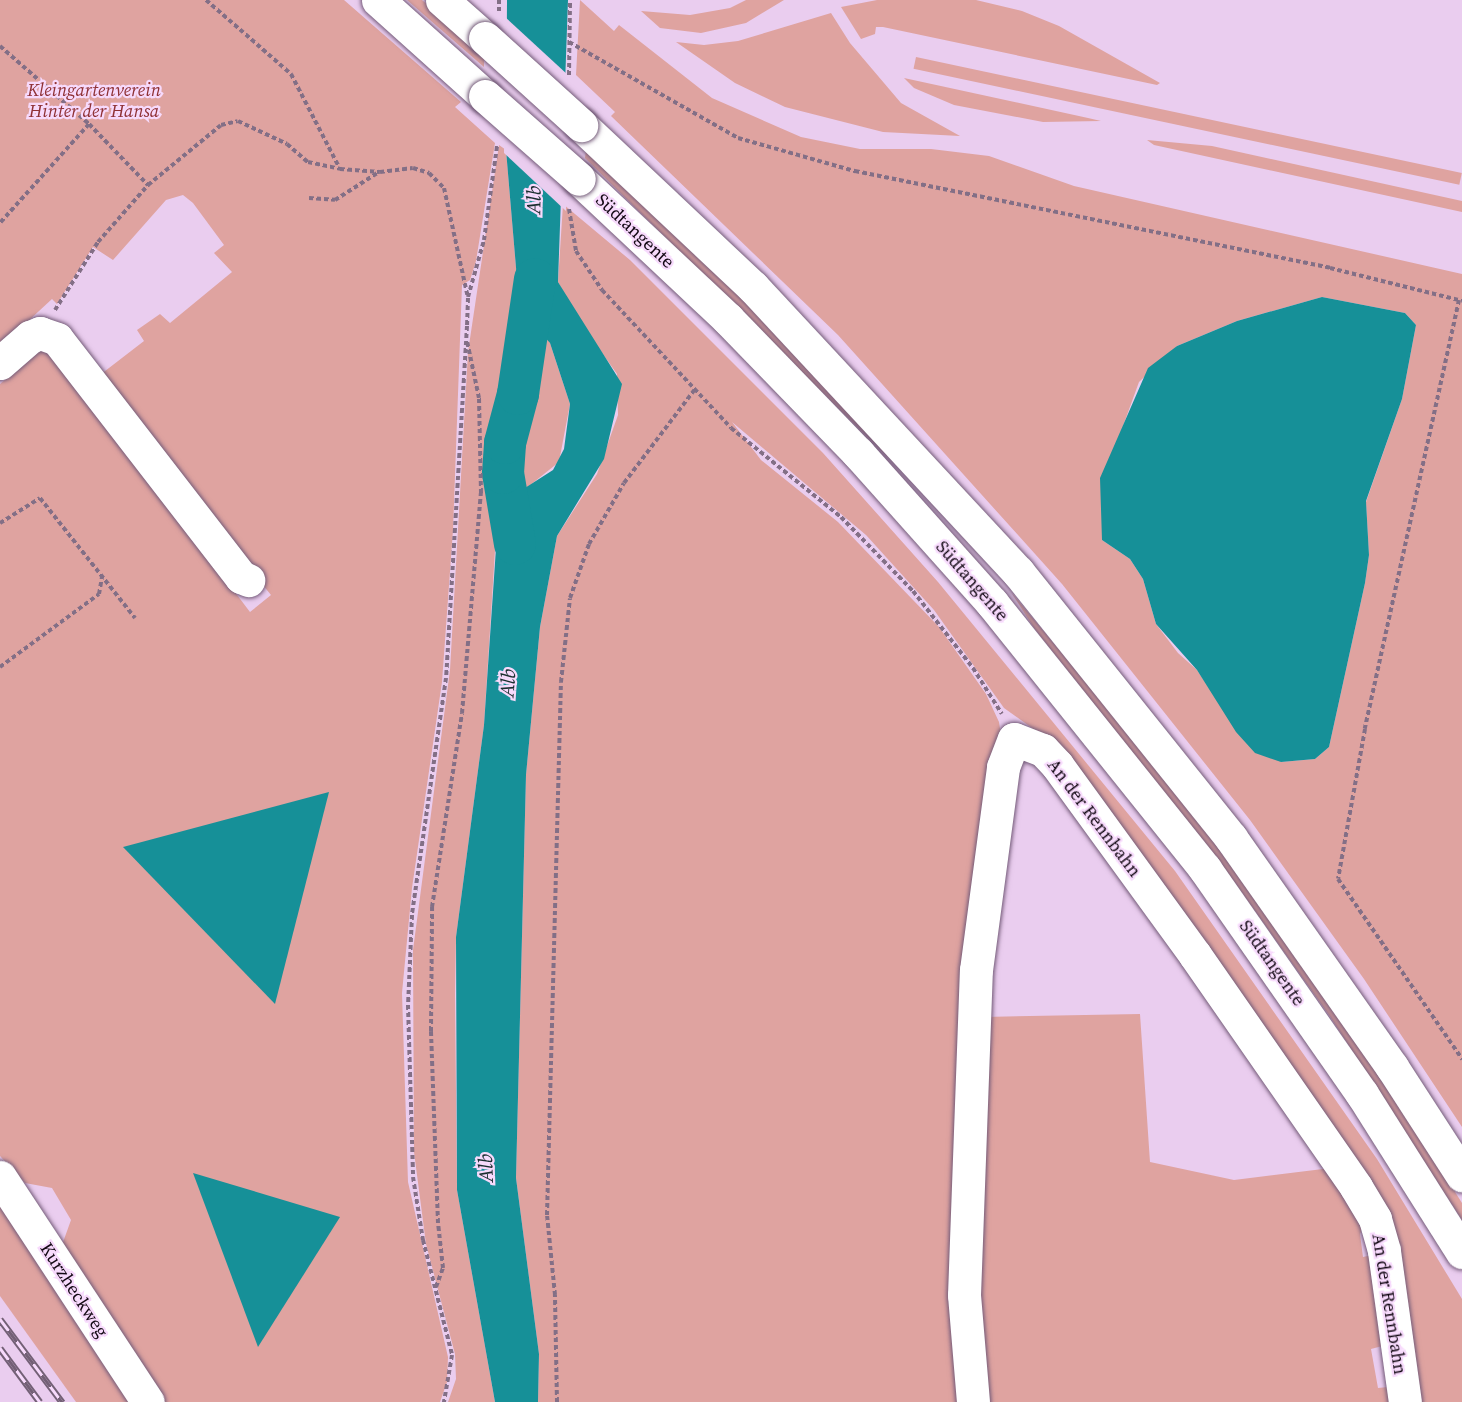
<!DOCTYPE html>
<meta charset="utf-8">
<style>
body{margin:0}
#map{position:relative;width:1462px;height:1402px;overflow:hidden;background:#eacdef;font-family:"Source Serif 4",serif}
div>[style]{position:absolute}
.green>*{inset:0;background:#dfa3a0;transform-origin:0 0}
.water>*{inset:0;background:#169098}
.pier>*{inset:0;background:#eacdef}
.river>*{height:42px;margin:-21px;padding:0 21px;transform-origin:21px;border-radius:21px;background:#169098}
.path>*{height:4px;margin-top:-2px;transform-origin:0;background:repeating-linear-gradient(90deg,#836f86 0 4.5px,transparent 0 7.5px)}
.roads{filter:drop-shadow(0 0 2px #745b79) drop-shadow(0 0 2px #745b79)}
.minor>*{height:33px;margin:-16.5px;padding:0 16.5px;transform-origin:16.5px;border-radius:16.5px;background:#fff}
.highway>*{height:33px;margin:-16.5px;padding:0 16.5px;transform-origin:16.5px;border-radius:16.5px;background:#fff}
.rail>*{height:7px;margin-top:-3.5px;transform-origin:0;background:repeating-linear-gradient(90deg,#f7dafc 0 14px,#736076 0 28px);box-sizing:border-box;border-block:2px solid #736076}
.bridges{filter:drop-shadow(0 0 2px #745b79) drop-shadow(0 0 2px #745b79)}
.highway-bridge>*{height:33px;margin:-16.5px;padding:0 16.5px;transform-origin:16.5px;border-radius:16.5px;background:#fff}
span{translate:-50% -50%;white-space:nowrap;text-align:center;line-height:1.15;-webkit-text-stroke:4.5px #f7dafc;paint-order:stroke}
.park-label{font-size:18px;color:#8f3135;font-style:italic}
.street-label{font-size:18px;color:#120813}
.water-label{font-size:20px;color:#1a2e2f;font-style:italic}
</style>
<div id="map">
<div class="green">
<div style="clip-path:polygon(0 0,344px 0,461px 102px,455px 107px,495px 143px,476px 261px,470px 280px,462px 285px,453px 530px,442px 682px,412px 888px,402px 993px,408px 1182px,448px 1357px,447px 1382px,440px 1402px,159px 1402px,62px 1245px,71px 1220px,52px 1188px,25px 1183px,0 1156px,0 384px,47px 344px,250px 612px,271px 595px,96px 378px,144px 341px,137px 330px,160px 314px,170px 323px,232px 272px,214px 253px,224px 245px,193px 203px,183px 195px,166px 200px,113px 260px,93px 247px,57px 304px,52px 299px,0 347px)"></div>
<div style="clip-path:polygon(407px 0,422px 0,442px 17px,484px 54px,484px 67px)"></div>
<div style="clip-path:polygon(evenodd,580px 0,614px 31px,619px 25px,712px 98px,801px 137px,860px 149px,931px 149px,989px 156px,1074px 186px,1462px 274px,1462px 1127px,1364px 979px,1250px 820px,1062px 584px,838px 335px,611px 116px,615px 112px,576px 75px,580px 0,1322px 297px,1405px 313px,1416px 325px,1402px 399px,1366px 502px,1369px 555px,1365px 583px,1329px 747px,1315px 759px,1281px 762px,1215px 697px,1197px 670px,1178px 653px,1156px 624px,1143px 579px,1130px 559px,1102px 540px,1123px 426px,1139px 382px,1177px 346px,1237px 321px,1322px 297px)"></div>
<div style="clip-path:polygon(746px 0,784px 0,746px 23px,701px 33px,660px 28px,641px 11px,690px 15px,730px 8px)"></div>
<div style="clip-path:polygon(877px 0,976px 0,1022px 11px,1059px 26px,1160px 83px,1157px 85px,883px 27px,876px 27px,875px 34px,861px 39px,841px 7px)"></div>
<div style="clip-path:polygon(831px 13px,850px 43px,901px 103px,960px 136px,883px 132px,785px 107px,735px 83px,676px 42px,704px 45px,738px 41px)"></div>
<div style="left:916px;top:57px;width:558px;height:12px;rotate:12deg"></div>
<div style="clip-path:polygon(904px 78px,1088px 118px,1101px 121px,1043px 122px,954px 105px,914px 88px)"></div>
<div style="clip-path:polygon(1147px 140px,1212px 146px,1462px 201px,1462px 212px,1154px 145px)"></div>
<div style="clip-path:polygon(499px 145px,506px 150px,518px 291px,550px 343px,570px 404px,559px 462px,524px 490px,513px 495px,500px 489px,498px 503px,484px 725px,456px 937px,455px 994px,457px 1190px,495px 1402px,448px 1402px,456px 1379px,455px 1354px,426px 1244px,414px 1152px,413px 950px,450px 670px,468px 352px)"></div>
<div style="clip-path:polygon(586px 150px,765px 319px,902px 471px,585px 158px)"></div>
<div style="clip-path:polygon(563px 204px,630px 260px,823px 453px,938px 582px,1175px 871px,1377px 1159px,1462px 1299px,1462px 1402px,1407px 1402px,1391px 1252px,1032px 728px,1004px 708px,934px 610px,866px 535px,732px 422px,761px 460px,838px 522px,939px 627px,986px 694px,999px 722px,1002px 742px,966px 1402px,538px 1402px,539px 1354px,516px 1178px,526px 775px,540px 627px,557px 536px,597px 474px,618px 415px,617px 374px,578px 319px,558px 282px)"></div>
<div style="clip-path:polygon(1011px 592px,1198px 817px,1371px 1059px,1462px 1203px,1462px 1220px,1329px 1015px,1236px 884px,1034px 628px)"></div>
<div style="clip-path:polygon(1140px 1014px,1150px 1162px,1234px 1180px,1331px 1168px,1365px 1222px,1360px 1234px,1363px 1257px,1377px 1254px,1386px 1345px,1371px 1349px,1378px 1388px,1388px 1387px,1396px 1402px,981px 1402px,973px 1293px,983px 1017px)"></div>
<div style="clip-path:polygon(0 1191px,137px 1402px,76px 1402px,0 1296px)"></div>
</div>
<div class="water">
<div style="clip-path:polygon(507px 0,568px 0,558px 282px,622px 384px,604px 459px,557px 536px,540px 627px,526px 775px,516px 1178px,539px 1354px,538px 1402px,495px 1402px,457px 1190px,456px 937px,484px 725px,500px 489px,514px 495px,553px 470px,564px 449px,570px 404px,550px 343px,528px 318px,518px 291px,506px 150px)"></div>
<div style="clip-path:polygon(1322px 297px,1405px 313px,1416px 325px,1402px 399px,1366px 501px,1369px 555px,1365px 583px,1329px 747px,1315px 759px,1281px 762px,1255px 753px,1236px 732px,1197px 670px,1156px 624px,1143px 579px,1130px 559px,1102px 540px,1100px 478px,1148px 368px,1177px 346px,1237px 321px)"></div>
<div style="clip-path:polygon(329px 792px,275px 1004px,123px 847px)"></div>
<div style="clip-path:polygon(193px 1173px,340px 1217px,258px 1347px)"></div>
</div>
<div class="pier">
<div style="clip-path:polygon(504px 16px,568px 75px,566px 211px,504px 153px)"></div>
</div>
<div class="river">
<div style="left:515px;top:544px;width:72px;rotate:-99.6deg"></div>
<div style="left:503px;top:473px;width:30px;rotate:-86deg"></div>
<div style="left:505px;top:443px;width:51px;rotate:-75.1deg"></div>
<div style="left:518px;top:394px;width:116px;rotate:-81.6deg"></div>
</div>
<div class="path">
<div style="left:206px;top:0;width:113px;rotate:41deg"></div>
<div style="left:291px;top:74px;width:107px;rotate:62.7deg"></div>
<div style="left:499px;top:11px;width:11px;rotate:-90deg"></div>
<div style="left:569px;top:42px;width:194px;rotate:29.6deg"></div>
<div style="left:738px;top:138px;width:122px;rotate:15.8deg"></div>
<div style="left:855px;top:171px;width:485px;rotate:11.5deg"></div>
<div style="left:1330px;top:268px;width:136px;rotate:14deg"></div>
<div style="left:0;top:46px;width:118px;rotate:41.2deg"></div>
<div style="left:89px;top:124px;width:133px;rotate:132deg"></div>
<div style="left:569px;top:75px;width:75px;rotate:-89.2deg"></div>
<div style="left:89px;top:124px;width:85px;rotate:46deg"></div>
<div style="left:309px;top:198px;width:26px;rotate:4deg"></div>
<div style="left:335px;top:200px;width:52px;rotate:-32.5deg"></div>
<div style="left:569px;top:209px;width:43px;rotate:80.5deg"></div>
<div style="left:576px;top:251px;width:47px;rotate:56.3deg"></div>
<div style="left:602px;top:290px;width:189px;rotate:46.9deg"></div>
<div style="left:731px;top:428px;width:141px;rotate:39deg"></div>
<div style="left:841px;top:517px;width:103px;rotate:45.8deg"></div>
<div style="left:913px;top:591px;width:98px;rotate:52.1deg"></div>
<div style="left:973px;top:668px;width:54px;rotate:57.8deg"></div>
<div style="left:468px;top:297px;width:59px;rotate:-74.3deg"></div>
<div style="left:484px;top:240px;width:95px;rotate:-82.1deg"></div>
<div style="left:1459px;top:300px;width:439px;rotate:102.4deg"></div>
<div style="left:1365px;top:729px;width:152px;rotate:100.2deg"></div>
<div style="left:1338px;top:879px;width:219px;rotate:55.4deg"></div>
<div style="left:55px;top:310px;width:80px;rotate:-57.7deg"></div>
<div style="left:98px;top:242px;width:76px;rotate:-48.7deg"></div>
<div style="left:148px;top:185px;width:94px;rotate:-39.4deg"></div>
<div style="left:221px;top:125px;width:17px;rotate:-13deg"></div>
<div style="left:238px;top:121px;width:54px;rotate:25.1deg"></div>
<div style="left:287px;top:144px;width:28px;rotate:41deg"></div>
<div style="left:308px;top:162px;width:33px;rotate:12deg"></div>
<div style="left:340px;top:169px;width:40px;rotate:4.3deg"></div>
<div style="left:380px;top:172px;width:33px;rotate:-7deg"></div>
<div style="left:413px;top:168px;width:17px;rotate:17deg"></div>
<div style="left:429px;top:173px;width:21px;rotate:45deg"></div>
<div style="left:444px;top:188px;width:113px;rotate:77.7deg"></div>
<div style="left:468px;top:298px;width:28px;rotate:92deg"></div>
<div style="left:467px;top:326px;width:353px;rotate:93.4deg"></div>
<div style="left:446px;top:678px;width:239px;rotate:98.2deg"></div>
<div style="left:412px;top:915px;width:90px;rotate:92.5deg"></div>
<div style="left:408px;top:1005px;width:172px;rotate:88.3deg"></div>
<div style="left:413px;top:1177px;width:64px;rotate:81deg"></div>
<div style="left:423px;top:1240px;width:119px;rotate:75.8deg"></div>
<div style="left:452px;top:1355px;width:48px;rotate:99.7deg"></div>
<div style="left:0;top:523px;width:47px;rotate:-32deg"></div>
<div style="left:40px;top:498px;width:153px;rotate:51.6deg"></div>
<div style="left:0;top:667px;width:123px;rotate:-36.4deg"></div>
<div style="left:99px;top:594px;width:17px;rotate:-80deg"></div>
<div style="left:436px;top:1287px;width:20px;rotate:-70deg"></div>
<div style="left:443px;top:1268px;width:45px;rotate:-96.3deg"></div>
<div style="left:438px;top:1223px;width:192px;rotate:-92.1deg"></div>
<div style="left:431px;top:1031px;width:124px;rotate:-89.5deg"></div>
<div style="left:432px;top:907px;width:196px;rotate:-81.2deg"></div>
<div style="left:462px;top:713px;width:221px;rotate:-85.1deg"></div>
<div style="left:481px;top:493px;width:95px;rotate:-91.2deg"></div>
<div style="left:479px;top:398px;width:58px;rotate:-101.9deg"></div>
<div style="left:557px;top:1402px;width:107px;rotate:-91.1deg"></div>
<div style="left:555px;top:1295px;width:80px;rotate:-95.7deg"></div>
<div style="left:547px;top:1215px;width:533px;rotate:-88.5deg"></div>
<div style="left:561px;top:682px;width:84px;rotate:-83.9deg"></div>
<div style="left:570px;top:598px;width:57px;rotate:-70.6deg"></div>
<div style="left:589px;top:544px;width:70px;rotate:-60.2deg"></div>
<div style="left:624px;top:483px;width:118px;rotate:-52.9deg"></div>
</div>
<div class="roads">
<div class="minor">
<div style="left:0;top:363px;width:40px;rotate:-41deg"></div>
<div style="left:30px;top:337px;width:11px;rotate:-22deg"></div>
<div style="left:40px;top:333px;width:18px;rotate:19deg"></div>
<div style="left:57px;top:339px;width:301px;rotate:52.3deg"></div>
<div style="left:241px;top:577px;width:8px;rotate:23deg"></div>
<div style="left:0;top:1177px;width:269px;rotate:56.7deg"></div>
<div style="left:973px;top:1402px;width:107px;rotate:-94.8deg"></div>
<div style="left:964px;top:1295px;width:325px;rotate:-87.9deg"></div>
<div style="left:976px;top:970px;width:205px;rotate:-82.4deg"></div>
<div style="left:1003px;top:767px;width:30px;rotate:-69deg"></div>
<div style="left:1014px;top:739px;width:31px;rotate:21deg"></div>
<div style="left:1043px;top:750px;width:21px;rotate:47deg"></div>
<div style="left:1057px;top:765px;width:235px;rotate:54deg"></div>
<div style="left:1195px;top:955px;width:282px;rotate:55.2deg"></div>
<div style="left:1356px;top:1187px;width:37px;rotate:59deg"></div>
<div style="left:1375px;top:1219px;width:33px;rotate:74deg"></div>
<div style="left:1384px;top:1251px;width:152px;rotate:82.1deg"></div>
</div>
<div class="highway">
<div style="left:378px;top:0;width:144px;rotate:41.9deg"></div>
<div style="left:442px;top:0;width:57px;rotate:41.5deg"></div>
<div style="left:581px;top:125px;width:236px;rotate:43.3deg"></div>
<div style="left:753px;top:287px;width:389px;rotate:47.1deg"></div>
<div style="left:1018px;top:572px;width:341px;rotate:51.3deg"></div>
<div style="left:1231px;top:838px;width:280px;rotate:54.9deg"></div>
<div style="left:1392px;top:1067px;width:129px;rotate:57.1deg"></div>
<div style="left:579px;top:179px;width:204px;rotate:43.2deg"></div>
<div style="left:728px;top:319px;width:187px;rotate:45.9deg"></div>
<div style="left:858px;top:453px;width:201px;rotate:48.2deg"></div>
<div style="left:992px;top:603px;width:341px;rotate:51.3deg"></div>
<div style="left:1205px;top:869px;width:274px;rotate:55.1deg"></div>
<div style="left:1362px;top:1094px;width:187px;rotate:57.7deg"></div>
</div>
</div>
<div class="rail">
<div style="left:0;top:1319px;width:104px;rotate:53.2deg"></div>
<div style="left:0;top:1348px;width:67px;rotate:53.5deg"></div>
</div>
<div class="bridges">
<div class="highway-bridge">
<div style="left:485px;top:38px;width:130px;rotate:42.2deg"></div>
<div style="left:485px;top:96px;width:125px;rotate:41.4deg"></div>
</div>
</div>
<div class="park-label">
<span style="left:94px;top:101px">Kleingartenverein<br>Hinter der Hansa</span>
</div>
<div class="street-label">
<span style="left:635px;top:231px;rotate:43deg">Südtangente</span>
<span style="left:972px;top:581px;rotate:49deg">Südtangente</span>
<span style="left:1094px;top:818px;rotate:53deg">An der Rennbahn</span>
<span style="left:1272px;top:963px;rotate:55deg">Südtangente</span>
<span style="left:74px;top:1290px;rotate:57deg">Kurzheckweg</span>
<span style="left:1389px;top:1304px;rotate:81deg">An der Rennbahn</span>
</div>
<div class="water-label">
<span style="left:534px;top:200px;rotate:-89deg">Alb</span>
<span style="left:508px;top:683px;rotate:-86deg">Alb</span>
<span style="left:486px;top:1168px;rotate:-92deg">Alb</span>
</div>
</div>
